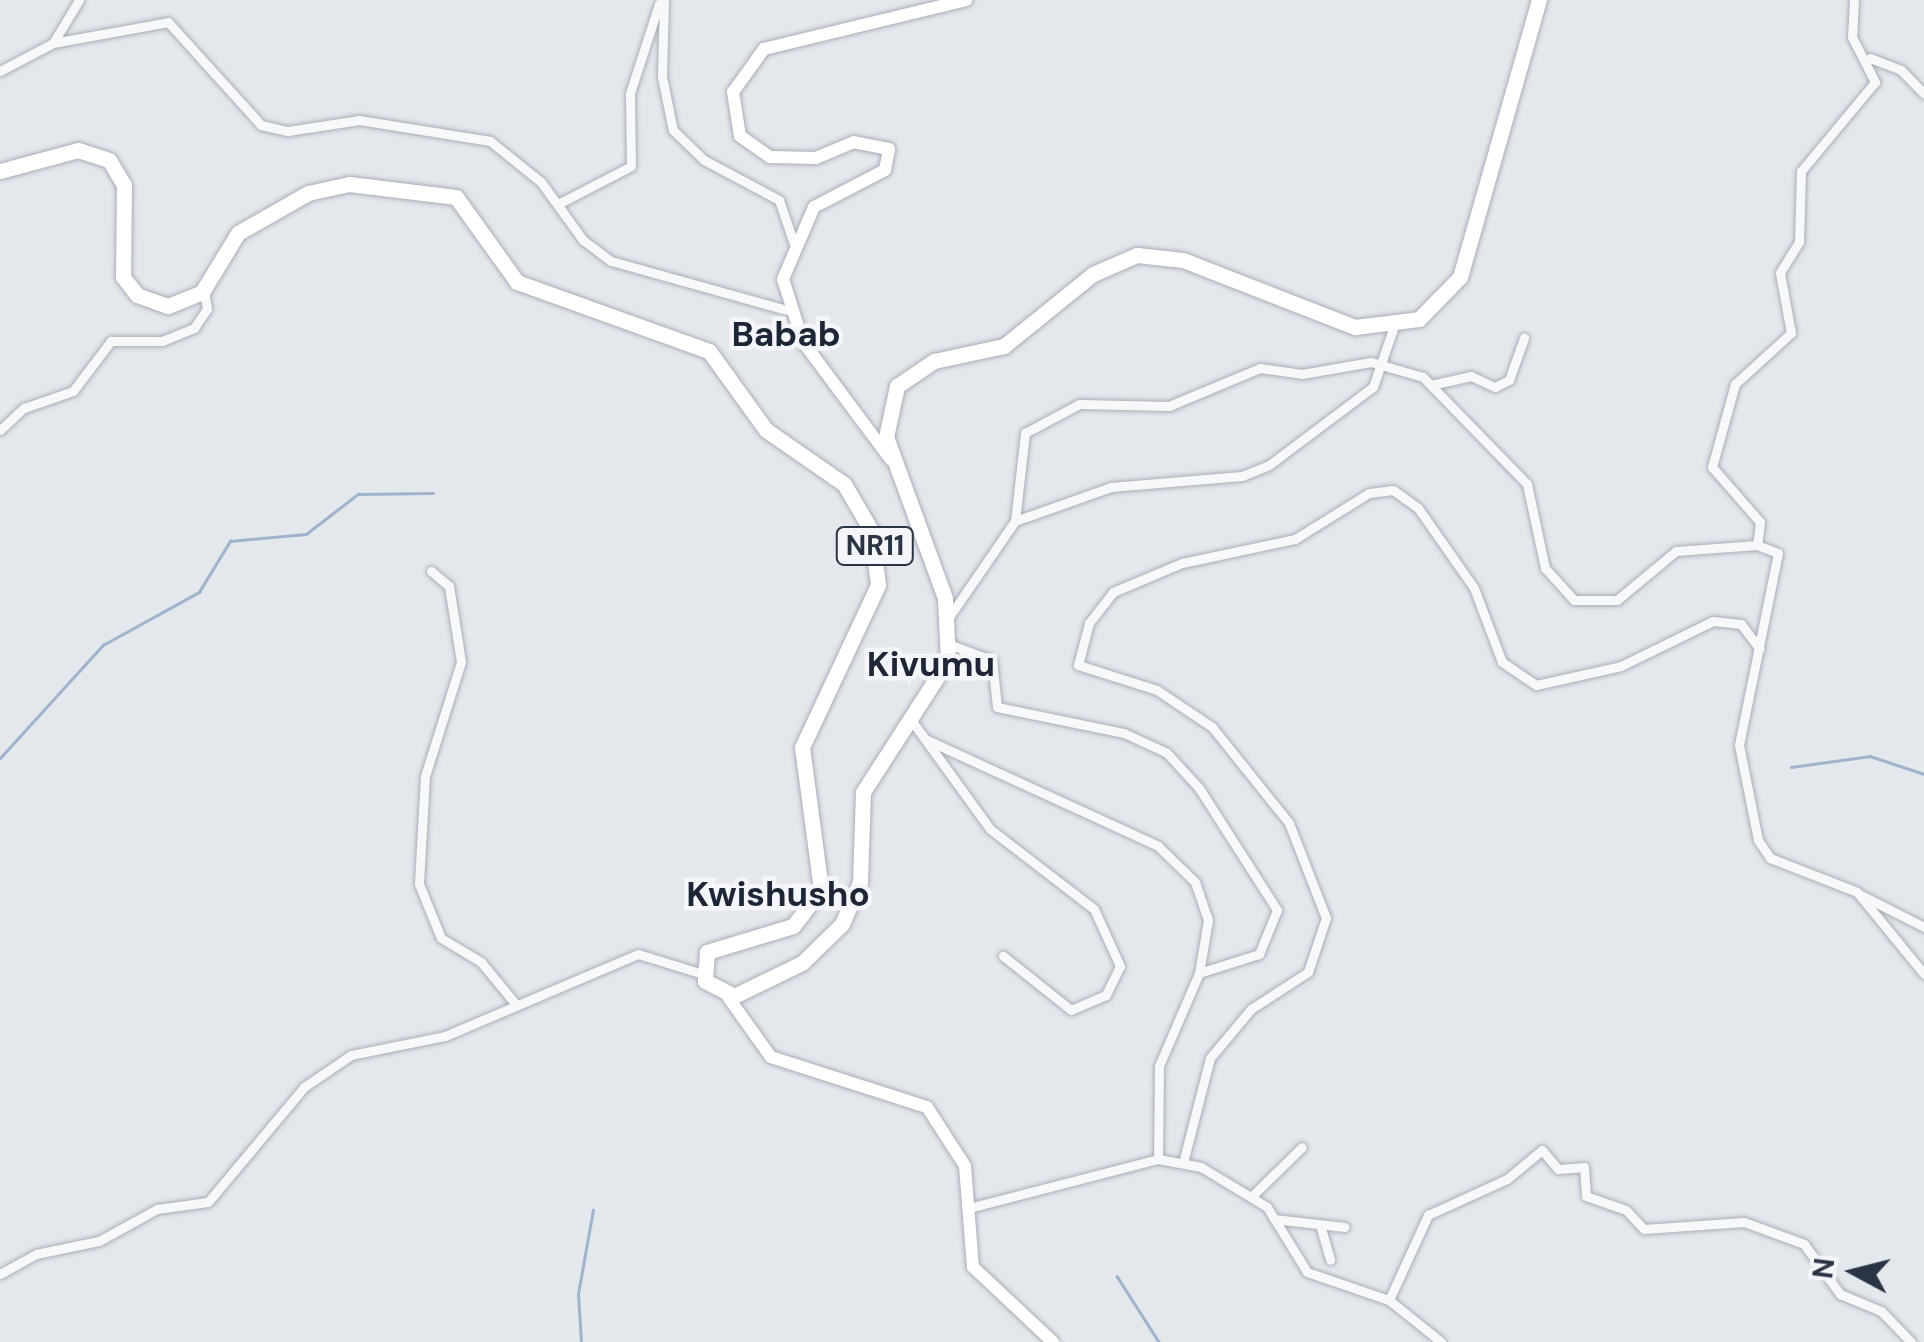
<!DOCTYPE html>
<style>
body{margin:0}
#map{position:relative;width:1924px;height:1342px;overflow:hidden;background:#e4e7ec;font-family:"DM Sans",sans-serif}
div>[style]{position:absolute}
.stream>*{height:2.5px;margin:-1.25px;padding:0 1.25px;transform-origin:1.25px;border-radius:1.25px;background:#9fb4cc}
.roads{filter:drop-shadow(0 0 2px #a9aeb7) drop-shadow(0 0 2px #a9aeb7)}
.minor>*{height:9px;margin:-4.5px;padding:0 4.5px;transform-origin:4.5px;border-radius:4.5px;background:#f7f8fa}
.secondary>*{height:12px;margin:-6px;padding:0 6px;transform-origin:6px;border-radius:6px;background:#fff}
.trunk>*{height:15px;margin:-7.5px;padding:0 7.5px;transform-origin:7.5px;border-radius:7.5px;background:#fff}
span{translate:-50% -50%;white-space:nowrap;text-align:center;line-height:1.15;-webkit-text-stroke:9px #f4f6f9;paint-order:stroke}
.shield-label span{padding:2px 8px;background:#f4f6f9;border:2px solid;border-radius:8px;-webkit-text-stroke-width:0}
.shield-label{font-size:28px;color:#2b3445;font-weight:700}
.quarter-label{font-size:35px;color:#1d2536;font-weight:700}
.north{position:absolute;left:1804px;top:1222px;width:100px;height:100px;-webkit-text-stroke:8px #f4f6f9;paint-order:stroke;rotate:277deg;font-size:28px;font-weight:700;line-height:40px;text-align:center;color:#2b3445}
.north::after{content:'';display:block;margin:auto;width:35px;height:45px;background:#2b3445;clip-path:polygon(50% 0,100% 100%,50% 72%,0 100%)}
</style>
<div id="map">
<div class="stream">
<div style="left:0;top:758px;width:153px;rotate:-47.7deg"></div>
<div style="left:103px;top:645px;width:110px;rotate:-28.9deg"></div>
<div style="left:199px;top:592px;width:60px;rotate:-58.7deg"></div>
<div style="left:230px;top:541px;width:76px;rotate:-5.3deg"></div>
<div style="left:306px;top:534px;width:66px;rotate:-37.6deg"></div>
<div style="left:358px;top:494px;width:75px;rotate:-0.8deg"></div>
<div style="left:1791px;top:767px;width:80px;rotate:-7.9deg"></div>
<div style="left:1870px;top:756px;width:57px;rotate:18.4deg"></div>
<div style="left:1117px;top:1276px;width:78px;rotate:57.5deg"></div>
<div style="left:581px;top:1342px;width:48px;rotate:-93.6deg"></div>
<div style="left:578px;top:1294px;width:85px;rotate:-79.9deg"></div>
</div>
<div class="roads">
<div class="minor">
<div style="left:664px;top:0;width:77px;rotate:91.5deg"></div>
<div style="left:662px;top:77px;width:54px;rotate:78.3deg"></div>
<div style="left:673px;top:130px;width:43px;rotate:44.1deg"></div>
<div style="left:704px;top:160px;width:85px;rotate:28.1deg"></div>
<div style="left:779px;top:200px;width:46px;rotate:71.2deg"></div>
<div style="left:1854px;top:0;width:37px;rotate:93deg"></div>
<div style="left:1852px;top:37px;width:51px;rotate:62.9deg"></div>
<div style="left:1875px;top:82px;width:116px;rotate:129.7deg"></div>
<div style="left:1801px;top:171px;width:71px;rotate:91.6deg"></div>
<div style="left:1799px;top:242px;width:36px;rotate:122deg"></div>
<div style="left:1780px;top:273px;width:61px;rotate:79.6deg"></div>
<div style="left:1791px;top:333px;width:76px;rotate:137.7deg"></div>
<div style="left:1735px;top:384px;width:86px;rotate:105.5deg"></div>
<div style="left:1712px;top:467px;width:73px;rotate:48.9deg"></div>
<div style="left:1760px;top:522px;width:23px;rotate:97deg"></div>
<div style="left:1757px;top:545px;width:22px;rotate:21deg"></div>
<div style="left:1778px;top:553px;width:196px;rotate:101.5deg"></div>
<div style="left:1739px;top:745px;width:97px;rotate:78.7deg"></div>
<div style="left:1758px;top:840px;width:22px;rotate:56deg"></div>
<div style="left:1770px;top:858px;width:93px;rotate:21.3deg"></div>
<div style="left:1857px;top:892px;width:106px;rotate:50.7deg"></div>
<div style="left:53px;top:43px;width:50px;rotate:-58.8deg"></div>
<div style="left:1870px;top:58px;width:33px;rotate:21deg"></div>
<div style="left:1901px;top:70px;width:33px;rotate:46deg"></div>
<div style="left:0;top:71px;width:60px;rotate:-27.8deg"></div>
<div style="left:53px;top:43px;width:117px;rotate:-10.3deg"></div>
<div style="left:168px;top:22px;width:139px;rotate:47.9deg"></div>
<div style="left:261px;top:125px;width:28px;rotate:13deg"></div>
<div style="left:288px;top:131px;width:72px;rotate:-8.8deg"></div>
<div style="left:359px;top:120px;width:133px;rotate:9.1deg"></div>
<div style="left:490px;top:141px;width:65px;rotate:38.8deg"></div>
<div style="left:541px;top:182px;width:72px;rotate:54.1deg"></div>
<div style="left:583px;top:240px;width:35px;rotate:37deg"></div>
<div style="left:611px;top:261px;width:182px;rotate:15.6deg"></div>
<div style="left:558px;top:204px;width:82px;rotate:-27.5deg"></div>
<div style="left:631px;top:166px;width:73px;rotate:-90.8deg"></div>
<div style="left:630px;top:93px;width:94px;rotate:-72deg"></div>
<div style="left:1431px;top:385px;width:41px;rotate:-12.7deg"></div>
<div style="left:1471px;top:376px;width:26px;rotate:25deg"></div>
<div style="left:1495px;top:387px;width:16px;rotate:-27deg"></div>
<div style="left:1509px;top:380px;width:45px;rotate:-70.3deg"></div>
<div style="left:0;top:430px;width:33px;rotate:-43deg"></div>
<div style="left:24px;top:408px;width:52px;rotate:-19.1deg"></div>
<div style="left:73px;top:391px;width:63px;rotate:-52.8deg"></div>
<div style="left:111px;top:341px;width:51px"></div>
<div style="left:162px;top:341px;width:35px;rotate:-22deg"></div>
<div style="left:194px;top:328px;width:23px;rotate:-56deg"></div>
<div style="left:207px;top:309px;width:20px;rotate:-99deg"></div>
<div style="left:1015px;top:521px;width:102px;rotate:-19.5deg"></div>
<div style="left:1111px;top:487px;width:131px;rotate:-4.8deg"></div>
<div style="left:1242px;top:476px;width:29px;rotate:-22deg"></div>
<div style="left:1269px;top:465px;width:130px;rotate:-36.9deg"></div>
<div style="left:1373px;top:387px;width:61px;rotate:-71deg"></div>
<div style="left:431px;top:571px;width:23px;rotate:40deg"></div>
<div style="left:449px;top:586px;width:77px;rotate:81deg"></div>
<div style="left:461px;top:662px;width:120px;rotate:107.5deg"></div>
<div style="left:425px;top:776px;width:108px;rotate:93.2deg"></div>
<div style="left:419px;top:884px;width:58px;rotate:67.8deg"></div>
<div style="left:441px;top:938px;width:47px;rotate:31deg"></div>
<div style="left:481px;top:962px;width:52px;rotate:50.5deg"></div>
<div style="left:949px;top:617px;width:116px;rotate:-55.5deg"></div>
<div style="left:1015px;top:521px;width:89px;rotate:-83.5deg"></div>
<div style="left:1025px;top:433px;width:61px;rotate:-28.2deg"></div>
<div style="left:1079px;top:404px;width:90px;rotate:1.3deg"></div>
<div style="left:1169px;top:406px;width:99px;rotate:-22.7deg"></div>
<div style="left:1260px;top:368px;width:42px;rotate:8.1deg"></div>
<div style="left:1302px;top:374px;width:70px;rotate:-9.9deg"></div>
<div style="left:1371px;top:362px;width:54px;rotate:16.1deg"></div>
<div style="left:1423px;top:377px;width:149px;rotate:45.8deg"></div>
<div style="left:1527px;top:484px;width:86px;rotate:77.9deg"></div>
<div style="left:1545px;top:568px;width:43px;rotate:47.8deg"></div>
<div style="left:1574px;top:600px;width:43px"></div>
<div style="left:1617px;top:600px;width:77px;rotate:-39.7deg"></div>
<div style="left:1676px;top:551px;width:81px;rotate:-4.2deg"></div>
<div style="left:951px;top:645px;width:44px;rotate:20.1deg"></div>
<div style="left:992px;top:660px;width:47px;rotate:83.9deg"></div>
<div style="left:997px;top:707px;width:130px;rotate:11.6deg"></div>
<div style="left:1124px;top:733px;width:47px;rotate:24.9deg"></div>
<div style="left:1167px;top:753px;width:47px;rotate:47.6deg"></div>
<div style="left:1199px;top:788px;width:145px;rotate:57.4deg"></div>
<div style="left:1277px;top:910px;width:48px;rotate:112.2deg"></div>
<div style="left:1259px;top:954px;width:63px;rotate:162.4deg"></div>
<div style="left:909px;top:717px;width:138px;rotate:54.1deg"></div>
<div style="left:990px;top:829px;width:131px;rotate:37.6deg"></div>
<div style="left:1094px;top:909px;width:63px;rotate:65.5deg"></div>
<div style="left:1120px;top:966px;width:32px;rotate:116deg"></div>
<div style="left:1106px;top:995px;width:38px;rotate:157deg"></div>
<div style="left:1071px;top:1010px;width:87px;rotate:-141.5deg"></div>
<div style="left:927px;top:740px;width:254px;rotate:24.6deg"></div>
<div style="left:1158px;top:846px;width:52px;rotate:44.2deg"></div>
<div style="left:1195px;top:882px;width:40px;rotate:71.1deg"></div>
<div style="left:1208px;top:920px;width:54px;rotate:99.6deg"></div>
<div style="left:1199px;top:973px;width:101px;rotate:113.3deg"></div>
<div style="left:1159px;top:1066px;width:93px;rotate:90.6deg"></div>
<div style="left:1158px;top:1159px;width:195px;rotate:165.5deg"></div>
<div style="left:1859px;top:894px;width:73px;rotate:26.9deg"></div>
<div style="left:1158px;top:1159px;width:44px;rotate:10.5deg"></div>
<div style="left:1201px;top:1167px;width:77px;rotate:31.2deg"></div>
<div style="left:1267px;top:1207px;width:76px;rotate:58.4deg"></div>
<div style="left:1307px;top:1272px;width:87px;rotate:18.9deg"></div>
<div style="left:1389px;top:1300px;width:67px;rotate:38.9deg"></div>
<div style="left:1184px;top:1159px;width:104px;rotate:-75.6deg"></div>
<div style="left:1210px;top:1058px;width:64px;rotate:-50.1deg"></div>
<div style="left:1251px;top:1009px;width:68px;rotate:-33deg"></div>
<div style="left:1308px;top:972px;width:57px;rotate:-71.6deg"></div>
<div style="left:1326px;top:918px;width:102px;rotate:-111.3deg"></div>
<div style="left:1289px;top:823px;width:123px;rotate:-128.7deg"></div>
<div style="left:1212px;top:727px;width:66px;rotate:-146.1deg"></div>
<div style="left:1157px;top:690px;width:83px;rotate:-162.4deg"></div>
<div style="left:1078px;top:665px;width:43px;rotate:-75.3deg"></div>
<div style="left:1089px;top:623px;width:39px;rotate:-52deg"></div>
<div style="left:1113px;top:592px;width:75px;rotate:-22.8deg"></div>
<div style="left:1182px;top:563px;width:116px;rotate:-12deg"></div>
<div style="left:1295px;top:539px;width:87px;rotate:-31.9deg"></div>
<div style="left:1369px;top:493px;width:24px;rotate:-7deg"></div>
<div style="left:1393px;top:490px;width:31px;rotate:36deg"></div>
<div style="left:1418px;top:508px;width:98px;rotate:55deg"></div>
<div style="left:1474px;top:588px;width:79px;rotate:69.3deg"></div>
<div style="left:1502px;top:662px;width:41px;rotate:34.1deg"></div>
<div style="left:1536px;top:685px;width:87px;rotate:-12.6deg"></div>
<div style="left:1621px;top:666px;width:102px;rotate:-26.1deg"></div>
<div style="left:1713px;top:621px;width:28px;rotate:6deg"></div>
<div style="left:1741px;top:624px;width:31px;rotate:53deg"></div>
<div style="left:1251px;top:1197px;width:71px;rotate:-44.4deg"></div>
<div style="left:1274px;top:1219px;width:71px;rotate:6.4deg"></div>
<div style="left:1321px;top:1228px;width:33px;rotate:74deg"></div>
<div style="left:0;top:1274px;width:41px;rotate:-29.1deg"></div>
<div style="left:36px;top:1254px;width:64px;rotate:-11.7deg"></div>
<div style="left:99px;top:1241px;width:66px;rotate:-28.9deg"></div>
<div style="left:157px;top:1209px;width:51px;rotate:-7.8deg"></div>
<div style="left:208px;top:1202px;width:150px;rotate:-50.1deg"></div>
<div style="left:304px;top:1087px;width:57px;rotate:-34.2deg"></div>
<div style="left:351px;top:1055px;width:96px;rotate:-11.4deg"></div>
<div style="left:445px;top:1036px;width:210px;rotate:-23deg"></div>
<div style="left:638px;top:954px;width:68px;rotate:17.1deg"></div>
<div style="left:1389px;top:1300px;width:94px;rotate:-65.4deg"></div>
<div style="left:1428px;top:1215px;width:87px;rotate:-24.5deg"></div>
<div style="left:1507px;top:1179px;width:45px;rotate:-39.6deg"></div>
<div style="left:1542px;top:1150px;width:25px;rotate:50deg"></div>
<div style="left:1558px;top:1169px;width:26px;rotate:-4deg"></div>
<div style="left:1584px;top:1167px;width:29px;rotate:86deg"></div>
<div style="left:1586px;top:1196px;width:42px;rotate:19.3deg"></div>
<div style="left:1626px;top:1210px;width:26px;rotate:47deg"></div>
<div style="left:1644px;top:1229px;width:100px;rotate:-4deg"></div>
<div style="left:1744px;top:1222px;width:64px;rotate:20.1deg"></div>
<div style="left:1804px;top:1244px;width:62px;rotate:54.2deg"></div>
<div style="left:1840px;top:1294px;width:44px;rotate:22.5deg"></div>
<div style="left:1881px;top:1311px;width:43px;rotate:45.9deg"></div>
</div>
<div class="secondary">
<div style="left:891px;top:460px;width:147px;rotate:-126.7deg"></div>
<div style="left:803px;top:342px;width:66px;rotate:-107.6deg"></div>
<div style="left:783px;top:279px;width:78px;rotate:-66.7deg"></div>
<div style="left:814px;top:207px;width:80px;rotate:-27.5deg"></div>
<div style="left:885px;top:170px;width:21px;rotate:-79deg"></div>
<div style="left:889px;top:149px;width:36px;rotate:-169deg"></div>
<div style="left:854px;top:142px;width:41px;rotate:157.2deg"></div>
<div style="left:816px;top:158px;width:46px;rotate:-178.8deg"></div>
<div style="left:770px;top:157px;width:37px;rotate:-145deg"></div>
<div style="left:740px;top:136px;width:45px;rotate:-99deg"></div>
<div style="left:733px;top:92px;width:53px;rotate:-54.2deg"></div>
<div style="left:764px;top:49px;width:208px;rotate:-13.6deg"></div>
<div style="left:728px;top:997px;width:74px;rotate:54.4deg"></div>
<div style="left:771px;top:1057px;width:164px;rotate:17.8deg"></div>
<div style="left:927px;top:1107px;width:70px;rotate:57.2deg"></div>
<div style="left:965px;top:1166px;width:101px;rotate:85.5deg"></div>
<div style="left:973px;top:1267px;width:110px;rotate:43.2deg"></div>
</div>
<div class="trunk">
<div style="left:0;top:171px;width:81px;rotate:-15.1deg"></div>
<div style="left:78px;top:150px;width:33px;rotate:18deg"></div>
<div style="left:109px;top:160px;width:29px;rotate:59deg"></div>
<div style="left:124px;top:185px;width:92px;rotate:90.6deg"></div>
<div style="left:123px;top:277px;width:23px;rotate:52deg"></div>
<div style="left:137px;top:295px;width:33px;rotate:20deg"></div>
<div style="left:168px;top:306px;width:37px;rotate:-22deg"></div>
<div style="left:202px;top:292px;width:69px;rotate:-58.6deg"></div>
<div style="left:238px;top:233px;width:81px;rotate:-29.7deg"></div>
<div style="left:308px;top:193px;width:42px;rotate:-12.4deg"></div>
<div style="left:349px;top:184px;width:108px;rotate:6.9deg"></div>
<div style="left:456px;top:197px;width:105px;rotate:54.3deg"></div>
<div style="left:517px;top:282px;width:204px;rotate:19.8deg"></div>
<div style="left:709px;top:351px;width:97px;rotate:54.2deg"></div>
<div style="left:766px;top:430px;width:95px;rotate:34.7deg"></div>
<div style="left:844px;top:484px;width:53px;rotate:59.6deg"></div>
<div style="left:871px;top:530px;width:55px;rotate:82.7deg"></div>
<div style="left:878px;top:585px;width:179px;rotate:115.1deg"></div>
<div style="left:802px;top:747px;width:144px;rotate:82.4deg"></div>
<div style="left:821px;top:890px;width:46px;rotate:127.9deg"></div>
<div style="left:793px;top:926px;width:90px;rotate:163.2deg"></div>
<div style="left:707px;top:952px;width:29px;rotate:94deg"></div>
<div style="left:705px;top:981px;width:33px;rotate:27deg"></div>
<div style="left:734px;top:996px;width:76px;rotate:-25.9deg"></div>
<div style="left:802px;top:963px;width:56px;rotate:-44.3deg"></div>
<div style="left:842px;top:924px;width:46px;rotate:-66.8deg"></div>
<div style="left:860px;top:882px;width:90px;rotate:-88.1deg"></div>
<div style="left:863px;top:792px;width:157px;rotate:-57.2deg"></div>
<div style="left:948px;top:660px;width:62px;rotate:-92.8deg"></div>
<div style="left:945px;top:598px;width:171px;rotate:-110.1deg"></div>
<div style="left:886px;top:437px;width:52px;rotate:-77.8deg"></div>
<div style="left:897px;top:386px;width:45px;rotate:-34deg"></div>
<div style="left:934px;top:361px;width:72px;rotate:-12.1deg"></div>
<div style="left:1004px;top:346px;width:114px;rotate:-39deg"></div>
<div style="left:1093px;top:274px;width:48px;rotate:-23.4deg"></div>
<div style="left:1137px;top:255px;width:46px;rotate:6.2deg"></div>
<div style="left:1183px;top:260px;width:185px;rotate:21.3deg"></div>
<div style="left:1355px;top:327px;width:64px;rotate:-7.1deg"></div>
<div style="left:1419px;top:319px;width:59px;rotate:-45.7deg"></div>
<div style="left:1460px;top:277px;width:288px;rotate:-74.1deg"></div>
</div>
</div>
<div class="shield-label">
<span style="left:875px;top:546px">NR11</span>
</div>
<div class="quarter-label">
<span style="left:786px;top:334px">Babab</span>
<span style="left:931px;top:664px">Kivumu</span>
<span style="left:778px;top:894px">Kwishusho</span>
</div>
<div class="north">N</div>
</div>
